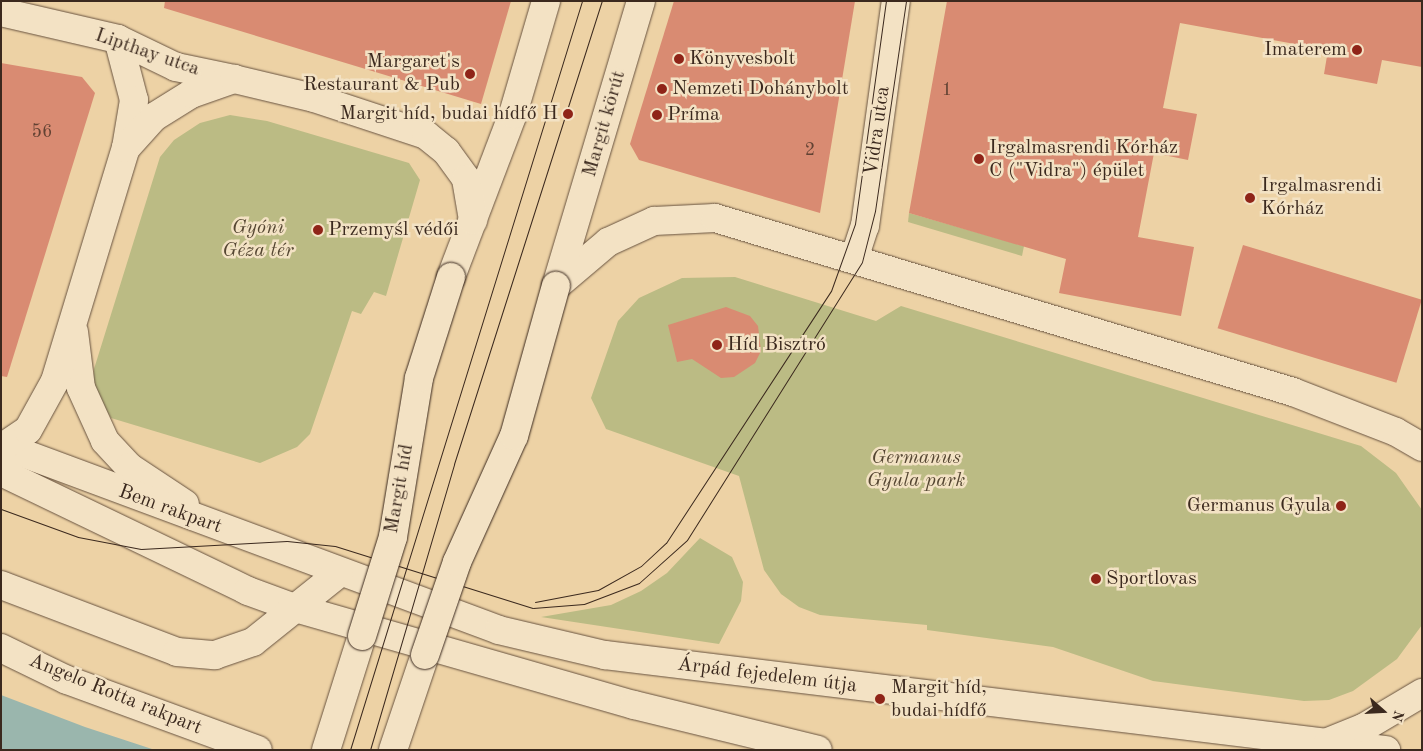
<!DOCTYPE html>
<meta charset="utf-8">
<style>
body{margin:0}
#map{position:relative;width:1423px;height:751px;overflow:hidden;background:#edd2a5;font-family:"Old Standard TT",serif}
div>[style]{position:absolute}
.green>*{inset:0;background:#bbbb84}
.water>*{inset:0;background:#9ab6ad}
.building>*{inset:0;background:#d98b72;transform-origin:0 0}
.roads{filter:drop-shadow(0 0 1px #685340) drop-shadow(0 0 1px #685340)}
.street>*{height:28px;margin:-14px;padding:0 14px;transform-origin:14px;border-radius:14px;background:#f3e2c4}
.secondary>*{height:28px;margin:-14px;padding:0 14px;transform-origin:14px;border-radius:14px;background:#f3e2c4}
.tram>*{height:1px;margin:-0.5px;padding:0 0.5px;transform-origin:0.5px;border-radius:0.5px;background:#3b291e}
.bridges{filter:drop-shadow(0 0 1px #3b291e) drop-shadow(0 0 1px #3b291e)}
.secondary-bridge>*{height:28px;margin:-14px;padding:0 14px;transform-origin:14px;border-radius:14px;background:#f3e2c4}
.dots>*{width:14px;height:14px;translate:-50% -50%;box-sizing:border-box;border:2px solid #f3e2c4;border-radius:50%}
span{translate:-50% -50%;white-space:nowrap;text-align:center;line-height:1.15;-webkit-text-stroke:5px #f3e2c4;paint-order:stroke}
.number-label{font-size:18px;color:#624233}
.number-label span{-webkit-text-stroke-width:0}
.poi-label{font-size:20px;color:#3b291e}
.right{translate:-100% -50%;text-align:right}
.left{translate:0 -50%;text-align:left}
.street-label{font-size:20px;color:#3b291e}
.park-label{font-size:20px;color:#554632;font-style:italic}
.frame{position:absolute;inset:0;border:2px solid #3b291e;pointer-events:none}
.north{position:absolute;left:1358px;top:686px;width:50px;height:50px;-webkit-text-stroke:4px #f3e2c4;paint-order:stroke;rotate:109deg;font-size:14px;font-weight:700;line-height:20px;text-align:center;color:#3b291e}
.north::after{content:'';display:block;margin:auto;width:18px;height:22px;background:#3b291e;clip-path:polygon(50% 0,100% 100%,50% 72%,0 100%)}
</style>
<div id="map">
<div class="green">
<div style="clip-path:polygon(230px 115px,267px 121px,409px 163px,420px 180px,386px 296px,374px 292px,361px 314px,352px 311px,310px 434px,297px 447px,260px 463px,111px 418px,93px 388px,94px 369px,160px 157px,174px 140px,200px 123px)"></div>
<div style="clip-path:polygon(909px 213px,1024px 246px,1022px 256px,908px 222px)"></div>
<div style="clip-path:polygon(735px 277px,876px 321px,901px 306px,1361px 446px,1396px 473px,1422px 510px,1422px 625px,1397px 659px,1353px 691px,1329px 700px,1304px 701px,1153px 681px,1053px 647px,927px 630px,927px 625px,820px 615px,799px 607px,781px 594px,764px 570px,739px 476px,606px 429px,591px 398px,618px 321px,639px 298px,682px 278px)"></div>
<div style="clip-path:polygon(700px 538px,732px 557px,743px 582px,741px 601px,719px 644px,541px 617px,611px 605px,641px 591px,667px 573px)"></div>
</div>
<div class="water">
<div style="clip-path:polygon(1px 695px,85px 727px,155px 750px,1px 750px)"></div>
</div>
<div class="building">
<div style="clip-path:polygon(165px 1px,511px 1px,481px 104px,164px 8px)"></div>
<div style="clip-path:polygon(674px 1px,855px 1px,820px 213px,639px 160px,630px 144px)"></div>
<div style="clip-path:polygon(947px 1px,1422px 1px,1422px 67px,1382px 60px,1377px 84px,1324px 74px,1328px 50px,1180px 23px,1163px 108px,1197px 114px,1188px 160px,1154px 153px,1138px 237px,1194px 247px,1181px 316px,1059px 293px,1066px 259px,909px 213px)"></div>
<div style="clip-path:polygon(1px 63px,82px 77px,95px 93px,7px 377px,1px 376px)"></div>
<div style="left:1243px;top:245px;width:187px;height:87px;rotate:17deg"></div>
<div style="clip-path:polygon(726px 307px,750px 316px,758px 326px,761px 351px,755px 363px,734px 377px,721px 378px,692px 359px,677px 362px,668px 325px)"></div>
</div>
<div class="roads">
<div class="street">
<div style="left:1px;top:12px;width:120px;rotate:13deg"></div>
<div style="left:118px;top:39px;width:64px;rotate:25.8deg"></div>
<div style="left:176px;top:67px;width:59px;rotate:11.7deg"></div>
<div style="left:118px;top:39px;width:63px;rotate:75.3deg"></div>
<div style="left:134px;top:100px;width:49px;rotate:99.5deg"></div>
<div style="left:854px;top:259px;width:35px;rotate:-72deg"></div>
<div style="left:865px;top:226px;width:227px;rotate:-82.2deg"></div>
</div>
<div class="secondary">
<div style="left:451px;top:277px;width:174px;rotate:-69.2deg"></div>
<div style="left:513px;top:114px;width:118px;rotate:-73.7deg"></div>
<div style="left:556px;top:286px;width:68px;rotate:-40.2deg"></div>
<div style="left:608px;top:242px;width:51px;rotate:-24.5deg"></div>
<div style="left:654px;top:221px;width:61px;rotate:-2.8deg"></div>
<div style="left:715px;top:218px;width:604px;rotate:16.75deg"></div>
<div style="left:1293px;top:392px;width:110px;rotate:21.2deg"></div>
<div style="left:1396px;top:432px;width:30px;rotate:30deg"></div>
<div style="left:556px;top:286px;width:297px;rotate:-73.4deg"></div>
<div style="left:74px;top:332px;width:56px;rotate:82.9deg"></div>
<div style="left:81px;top:388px;width:58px;rotate:65.6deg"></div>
<div style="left:105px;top:441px;width:35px;rotate:47deg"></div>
<div style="left:129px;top:467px;width:67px;rotate:33.5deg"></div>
<div style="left:1px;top:445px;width:531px;rotate:20.38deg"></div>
<div style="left:499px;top:630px;width:109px;rotate:13.3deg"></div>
<div style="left:605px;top:655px;width:787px;rotate:6.94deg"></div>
<div style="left:1px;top:448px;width:32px;rotate:-34deg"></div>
<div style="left:28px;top:430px;width:56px;rotate:-61.1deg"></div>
<div style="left:55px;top:381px;width:244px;rotate:-73.1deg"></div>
<div style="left:126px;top:148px;width:42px;rotate:-47.9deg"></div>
<div style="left:154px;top:117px;width:44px;rotate:-31.9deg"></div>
<div style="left:191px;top:94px;width:46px;rotate:-19.2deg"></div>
<div style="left:234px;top:79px;width:82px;rotate:13.4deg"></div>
<div style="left:314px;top:98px;width:118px;rotate:18.3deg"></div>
<div style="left:426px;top:135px;width:26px;rotate:39deg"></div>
<div style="left:446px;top:151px;width:34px;rotate:54deg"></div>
<div style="left:466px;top:179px;width:42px;rotate:80.3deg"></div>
<div style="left:1px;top:472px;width:274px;rotate:25.7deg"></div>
<div style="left:248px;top:591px;width:47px;rotate:20deg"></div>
<div style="left:292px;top:607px;width:356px;rotate:16deg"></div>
<div style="left:634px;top:705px;width:189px;rotate:13.7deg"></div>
<div style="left:1px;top:585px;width:188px;rotate:20.8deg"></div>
<div style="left:177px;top:652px;width:38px;rotate:5deg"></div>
<div style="left:215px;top:655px;width:40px;rotate:-18.9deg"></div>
<div style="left:253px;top:642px;width:110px;rotate:-38.7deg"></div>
<div style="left:1px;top:648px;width:73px;rotate:25.9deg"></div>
<div style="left:67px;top:680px;width:203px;rotate:20.1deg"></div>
<div style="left:1328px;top:742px;width:38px;rotate:-22deg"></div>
<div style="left:1363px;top:728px;width:69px;rotate:-30.7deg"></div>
<div style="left:326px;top:750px;width:120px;rotate:-72.5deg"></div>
<div style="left:393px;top:750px;width:100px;rotate:-71.4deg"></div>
</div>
</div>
<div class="tram">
<div style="left:1px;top:509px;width:82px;rotate:20deg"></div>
<div style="left:78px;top:537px;width:64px;rotate:10.8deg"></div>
<div style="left:141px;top:549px;width:146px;rotate:-3.1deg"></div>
<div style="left:287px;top:541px;width:48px;rotate:5.9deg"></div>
<div style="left:335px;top:546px;width:207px;rotate:17.4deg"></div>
<div style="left:533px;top:608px;width:51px;rotate:-4.5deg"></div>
<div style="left:584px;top:604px;width:59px;rotate:-20.9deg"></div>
<div style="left:639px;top:583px;width:64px;rotate:-41.9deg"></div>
<div style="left:687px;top:540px;width:328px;rotate:-57.8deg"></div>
<div style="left:862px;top:262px;width:53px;rotate:-75.7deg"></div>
<div style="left:875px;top:211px;width:212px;rotate:-81.6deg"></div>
<div style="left:535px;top:602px;width:64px;rotate:-10.8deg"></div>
<div style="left:598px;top:590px;width:49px;rotate:-29.2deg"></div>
<div style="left:641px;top:566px;width:34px;rotate:-43deg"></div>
<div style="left:666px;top:543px;width:301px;rotate:-56.8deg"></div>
<div style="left:831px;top:291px;width:71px;rotate:-70.3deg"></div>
<div style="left:855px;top:224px;width:225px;rotate:-82.1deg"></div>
<div style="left:350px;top:750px;width:784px;rotate:-72.79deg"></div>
<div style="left:370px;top:750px;width:298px;rotate:-73.6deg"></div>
<div style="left:454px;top:464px;width:486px;rotate:-72.3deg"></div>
</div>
<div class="bridges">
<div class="secondary-bridge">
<div style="left:362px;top:636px;width:104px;rotate:-72.6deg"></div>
<div style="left:393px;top:537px;width:161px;rotate:-80.7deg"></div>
<div style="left:419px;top:378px;width:106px;rotate:-72.4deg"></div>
<div style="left:425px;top:655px;width:98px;rotate:-71deg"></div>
<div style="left:457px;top:562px;width:138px;rotate:-65.7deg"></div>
<div style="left:514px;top:436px;width:156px;rotate:-74.4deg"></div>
</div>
</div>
<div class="dots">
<div style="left:1357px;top:50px;background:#8f2418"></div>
<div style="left:679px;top:59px;background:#8f2418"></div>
<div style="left:470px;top:74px;background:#8f2418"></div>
<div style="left:662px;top:89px;background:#8f2418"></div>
<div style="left:568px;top:114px;background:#8f2418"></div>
<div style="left:657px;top:115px;background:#8f2418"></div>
<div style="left:979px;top:159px;background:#8f2418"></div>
<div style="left:1250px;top:198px;background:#8f2418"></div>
<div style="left:318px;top:230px;background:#8f2418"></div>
<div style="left:717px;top:345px;background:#8f2418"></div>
<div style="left:1341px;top:506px;background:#8f2418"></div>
<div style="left:1096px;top:579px;background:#8f2418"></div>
<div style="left:880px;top:699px;background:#8f2418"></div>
</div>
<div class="number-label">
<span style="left:947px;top:90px">1</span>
<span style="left:42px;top:132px">56</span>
<span style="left:810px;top:150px">2</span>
</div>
<div class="poi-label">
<span class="right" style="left:1347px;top:50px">Imaterem</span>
<span class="left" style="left:689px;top:59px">Könyvesbolt</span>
<span class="right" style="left:460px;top:74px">Margaret's<br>Restaurant &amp; Pub</span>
<span class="left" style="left:672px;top:89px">Nemzeti Dohánybolt</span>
<span class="right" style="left:558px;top:114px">Margit híd, budai hídfő H</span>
<span class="left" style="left:667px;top:115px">Príma</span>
<span class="left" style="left:989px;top:160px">Irgalmasrendi Kórház<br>C ("Vidra") épület</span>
<span class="left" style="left:1261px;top:198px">Irgalmasrendi<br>Kórház</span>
<span class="left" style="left:328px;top:230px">Przemyśl védői</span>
<span class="left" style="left:727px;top:345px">Híd Bisztró</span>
<span class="right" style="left:1331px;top:506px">Germanus Gyula</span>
<span class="left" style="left:1106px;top:579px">Sportlovas</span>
<span class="left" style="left:891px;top:700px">Margit híd,<br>budai hídfő</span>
</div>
<div class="street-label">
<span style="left:147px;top:53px;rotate:19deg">Lipthay utca</span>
<span style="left:605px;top:124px;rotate:-74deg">Margit körút</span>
<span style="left:878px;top:131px;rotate:-82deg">Vidra utca</span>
<span style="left:400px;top:489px;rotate:-80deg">Margit híd</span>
<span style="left:170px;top:510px;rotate:20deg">Bem rakpart</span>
<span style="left:767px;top:676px;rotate:7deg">Árpád fejedelem útja</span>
<span style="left:115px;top:695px;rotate:22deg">Angelo Rotta rakpart</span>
</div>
<div class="park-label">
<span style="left:258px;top:240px">Gyóni<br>Géza tér</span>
<span style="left:916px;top:470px">Germanus<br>Gyula park</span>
</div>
<div class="frame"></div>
<div class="north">N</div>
</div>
